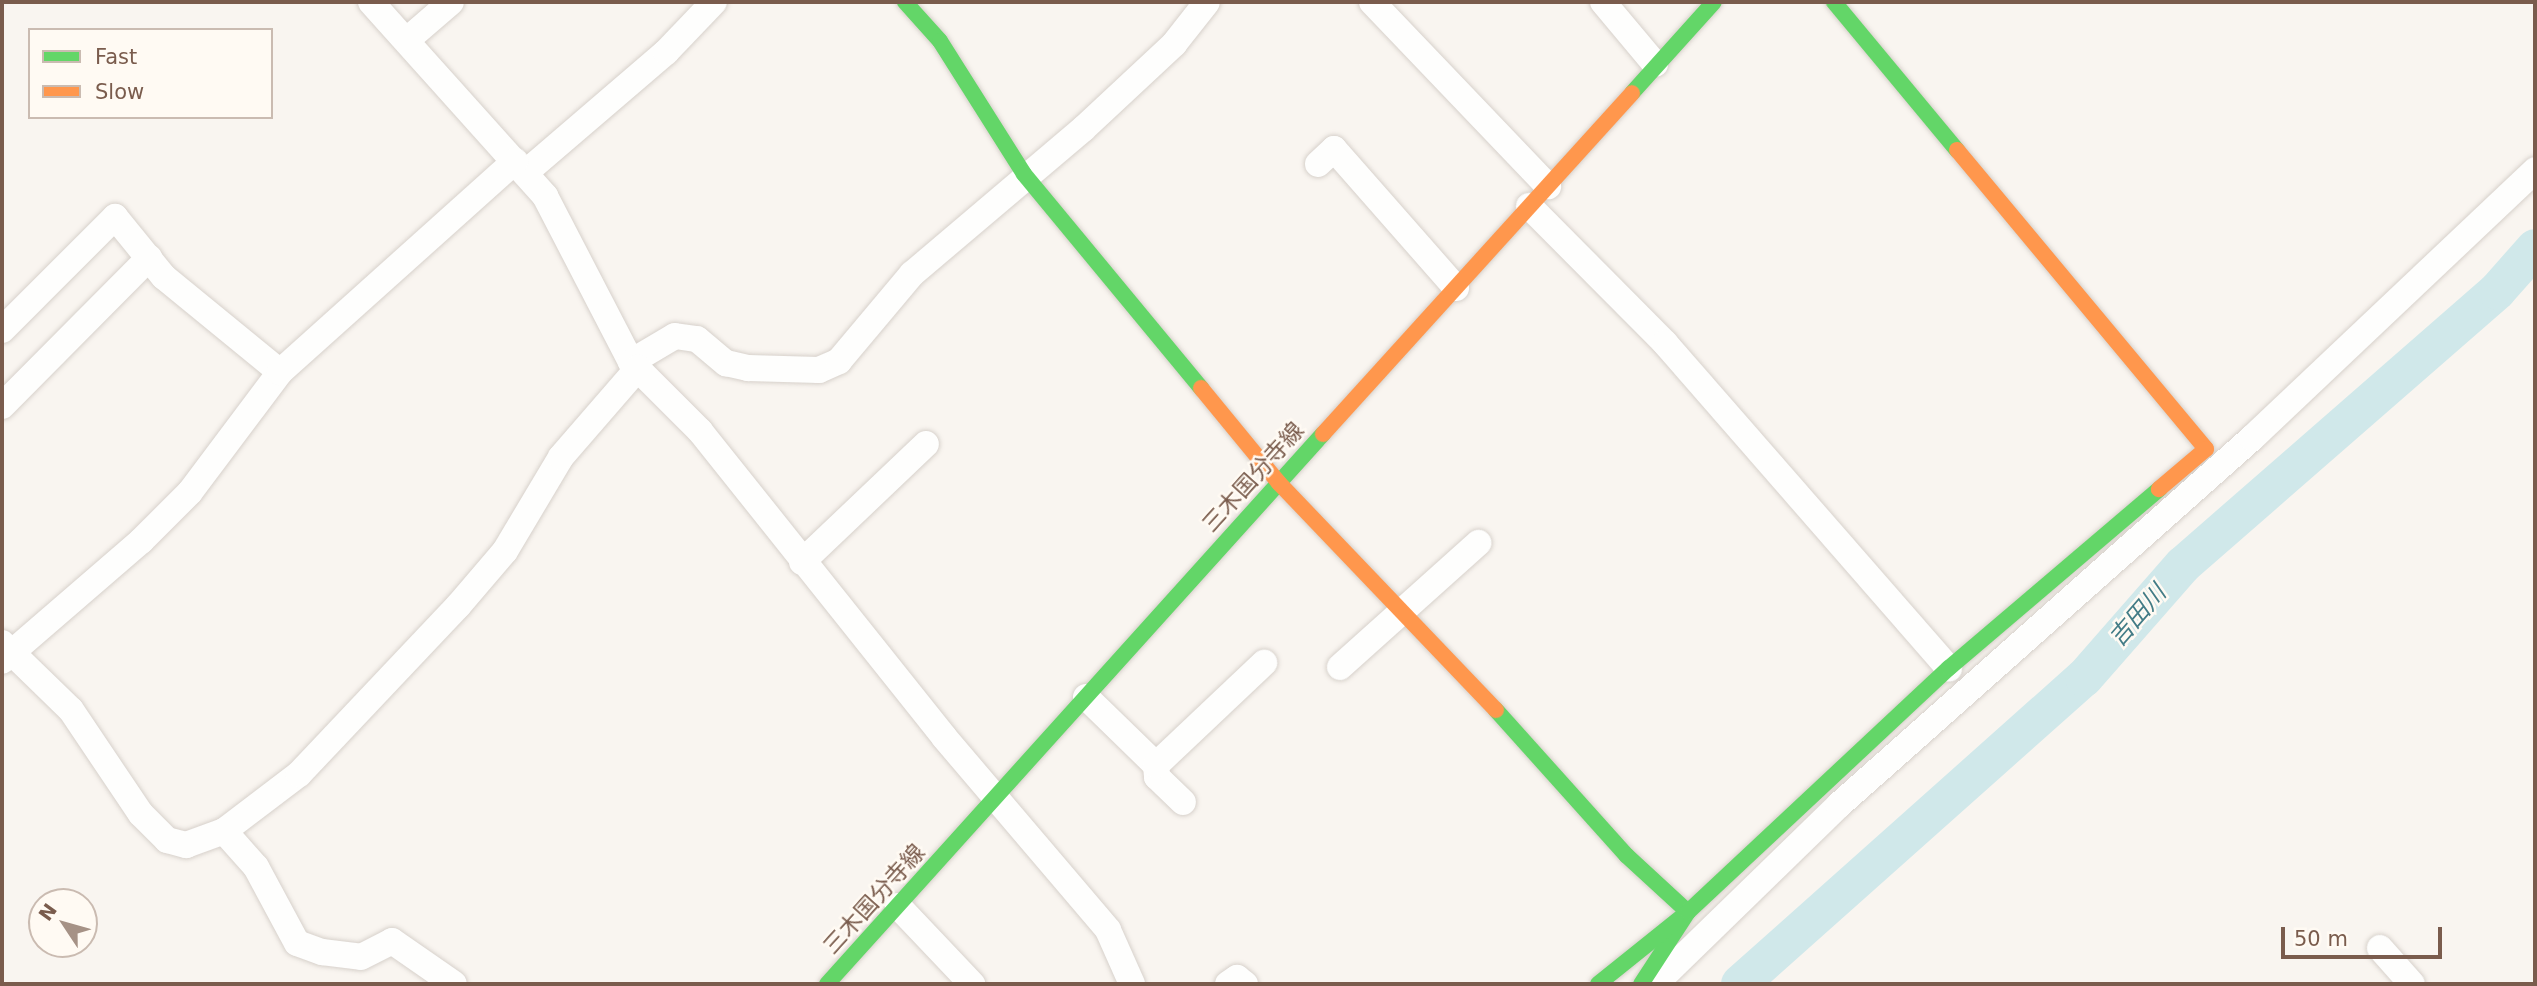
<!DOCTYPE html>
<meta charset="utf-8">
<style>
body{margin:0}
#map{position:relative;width:2537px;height:986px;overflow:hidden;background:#f9f5f0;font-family:"DejaVu Sans","Noto Sans JP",sans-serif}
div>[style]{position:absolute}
.river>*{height:38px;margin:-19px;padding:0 19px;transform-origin:19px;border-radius:19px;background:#d0e8ea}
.roads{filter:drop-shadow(0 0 2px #d7d1cb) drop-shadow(0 0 2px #d7d1cb)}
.street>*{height:26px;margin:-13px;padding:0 13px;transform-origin:13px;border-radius:13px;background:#fefefd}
.fast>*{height:16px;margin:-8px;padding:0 8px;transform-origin:8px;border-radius:8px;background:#63d668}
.slow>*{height:16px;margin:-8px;padding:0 8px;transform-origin:8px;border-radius:8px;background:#ff974d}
span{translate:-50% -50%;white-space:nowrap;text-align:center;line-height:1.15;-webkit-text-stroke:5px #fffaf3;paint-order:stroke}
.street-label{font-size:23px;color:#7a5c4d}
.water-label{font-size:24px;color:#437c86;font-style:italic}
.frame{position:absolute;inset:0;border:4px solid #7a5c4d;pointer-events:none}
.legend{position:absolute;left:28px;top:28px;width:245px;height:91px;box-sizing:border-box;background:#fffaf3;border:2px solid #cabbb1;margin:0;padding:9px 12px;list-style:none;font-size:21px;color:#7a5c4d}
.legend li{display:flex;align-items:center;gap:14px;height:35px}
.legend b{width:35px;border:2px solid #cabbb1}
.north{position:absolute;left:28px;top:888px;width:70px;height:70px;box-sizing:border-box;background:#fffaf3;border:2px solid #cabbb1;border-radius:50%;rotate:306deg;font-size:19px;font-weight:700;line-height:28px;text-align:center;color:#7a5c4d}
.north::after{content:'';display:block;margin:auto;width:24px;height:32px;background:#a69286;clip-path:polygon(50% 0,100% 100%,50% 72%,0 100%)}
.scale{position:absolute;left:2281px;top:927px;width:161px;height:32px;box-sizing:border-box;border:4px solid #7a5c4d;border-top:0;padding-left:9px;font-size:21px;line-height:24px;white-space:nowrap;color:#7a5c4d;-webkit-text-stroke:5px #fffaf3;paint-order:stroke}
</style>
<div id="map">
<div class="river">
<div style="left:1740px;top:984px;width:460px;rotate:-41.7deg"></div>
<div style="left:2084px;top:678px;width:150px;rotate:-48.8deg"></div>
<div style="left:2183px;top:565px;width:417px;rotate:-41.1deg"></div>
<div style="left:2497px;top:291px;width:57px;rotate:-48.5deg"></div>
</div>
<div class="roads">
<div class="street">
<div style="left:371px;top:2px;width:261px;rotate:48.1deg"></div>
<div style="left:545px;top:196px;width:187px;rotate:62.6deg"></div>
<div style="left:631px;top:362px;width:98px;rotate:45deg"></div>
<div style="left:700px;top:431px;width:391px;rotate:51.4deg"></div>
<div style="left:944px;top:737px;width:253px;rotate:49.6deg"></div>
<div style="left:1108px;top:930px;width:59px;rotate:66deg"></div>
<div style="left:1372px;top:2px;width:255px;rotate:46.3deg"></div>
<div style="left:1603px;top:2px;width:81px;rotate:50deg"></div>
<div style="left:407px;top:40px;width:58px;rotate:-40.8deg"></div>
<div style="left:1318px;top:164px;width:22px;rotate:-43deg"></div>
<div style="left:1334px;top:149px;width:185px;rotate:48.7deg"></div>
<div style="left:525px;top:173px;width:186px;rotate:-40.6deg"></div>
<div style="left:666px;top:52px;width:69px;rotate:-46.2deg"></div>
<div style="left:1529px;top:206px;width:193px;rotate:45.2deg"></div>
<div style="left:1665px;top:343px;width:432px;rotate:48.9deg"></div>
<div style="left:2px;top:330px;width:160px;rotate:-45deg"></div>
<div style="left:115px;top:217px;width:77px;rotate:50.8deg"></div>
<div style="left:164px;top:277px;width:150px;rotate:39.3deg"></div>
<div style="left:631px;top:362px;width:51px;rotate:-30.6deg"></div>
<div style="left:675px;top:336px;width:22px;rotate:8deg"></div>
<div style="left:697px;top:339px;width:38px;rotate:40deg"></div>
<div style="left:726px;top:363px;width:23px;rotate:13deg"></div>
<div style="left:748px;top:368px;width:71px;rotate:1.6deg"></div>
<div style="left:819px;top:370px;width:22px;rotate:-24deg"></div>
<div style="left:839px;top:361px;width:114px;rotate:-50deg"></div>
<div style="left:912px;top:274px;width:224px;rotate:-40.3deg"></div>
<div style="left:1083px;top:129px;width:125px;rotate:-43deg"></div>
<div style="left:1174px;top:44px;width:53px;rotate:-51.8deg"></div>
<div style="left:2px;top:406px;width:209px;rotate:-45.2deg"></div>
<div style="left:802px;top:562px;width:171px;rotate:-43.6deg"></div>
<div style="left:2px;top:643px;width:96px;rotate:44.2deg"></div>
<div style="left:71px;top:710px;width:125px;rotate:56.1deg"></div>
<div style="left:141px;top:814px;width:37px;rotate:45deg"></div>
<div style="left:167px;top:840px;width:20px;rotate:15deg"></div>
<div style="left:186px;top:845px;width:40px;rotate:-20.2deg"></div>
<div style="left:224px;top:831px;width:94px;rotate:-37.2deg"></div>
<div style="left:299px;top:774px;width:231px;rotate:-46.6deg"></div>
<div style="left:458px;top:606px;width:72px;rotate:-49.5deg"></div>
<div style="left:505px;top:551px;width:109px;rotate:-59.2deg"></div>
<div style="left:561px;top:457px;width:118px;rotate:-49.1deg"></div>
<div style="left:2px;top:661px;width:184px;rotate:-40.8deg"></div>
<div style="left:141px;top:541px;width:69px;rotate:-45deg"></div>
<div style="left:190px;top:492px;width:150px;rotate:-53.1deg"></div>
<div style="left:280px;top:372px;width:316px;rotate:-41.9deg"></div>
<div style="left:1340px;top:667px;width:186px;rotate:-41.9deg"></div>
<div style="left:1086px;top:697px;width:98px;rotate:44.2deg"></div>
<div style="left:1156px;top:765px;width:12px;rotate:85deg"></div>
<div style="left:1157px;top:777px;width:36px;rotate:44deg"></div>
<div style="left:1156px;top:765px;width:149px;rotate:-43.4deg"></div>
<div style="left:224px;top:831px;width:48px;rotate:48.4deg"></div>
<div style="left:256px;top:867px;width:86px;rotate:61.7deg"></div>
<div style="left:297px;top:943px;width:27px;rotate:20deg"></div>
<div style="left:322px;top:952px;width:39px;rotate:7deg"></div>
<div style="left:361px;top:957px;width:35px;rotate:-27deg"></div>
<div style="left:392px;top:941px;width:75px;rotate:34.7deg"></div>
<div style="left:898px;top:906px;width:108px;rotate:46.5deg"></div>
<div style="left:2380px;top:948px;width:48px;rotate:48.4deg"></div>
<div style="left:1228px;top:984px;width:11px;rotate:-34deg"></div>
<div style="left:1237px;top:978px;width:10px;rotate:37deg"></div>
<div style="left:1655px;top:984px;width:257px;rotate:-44.2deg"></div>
<div style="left:1839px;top:805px;width:553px;rotate:-41.62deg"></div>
<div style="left:2252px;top:438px;width:390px;rotate:-43.4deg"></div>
</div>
<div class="fast">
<div style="left:905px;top:2px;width:52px;rotate:48.1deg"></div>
<div style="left:940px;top:41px;width:157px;rotate:57.7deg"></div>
<div style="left:1024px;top:174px;width:278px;rotate:50.4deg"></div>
<div style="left:1834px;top:2px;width:192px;rotate:50.3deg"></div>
<div style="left:1632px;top:93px;width:122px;rotate:-48deg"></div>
<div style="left:1496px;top:710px;width:195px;rotate:48.1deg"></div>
<div style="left:1626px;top:855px;width:84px;rotate:42.6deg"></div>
<div style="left:1688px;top:912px;width:86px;rotate:123.1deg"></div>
<div style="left:827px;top:984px;width:741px;rotate:-47.96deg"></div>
<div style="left:1598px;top:984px;width:115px;rotate:-38.7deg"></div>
<div style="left:1688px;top:912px;width:357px;rotate:-43.1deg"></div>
<div style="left:1949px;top:668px;width:276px;rotate:-40.4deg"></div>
</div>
<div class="slow">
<div style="left:1957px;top:150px;width:389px;rotate:50.2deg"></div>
<div style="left:2206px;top:449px;width:62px;rotate:139.6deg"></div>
<div style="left:1201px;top:388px;width:123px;rotate:50.6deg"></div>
<div style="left:1279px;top:483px;width:314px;rotate:46.3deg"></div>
<div style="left:1323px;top:434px;width:460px;rotate:-47.8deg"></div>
</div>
</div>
<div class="street-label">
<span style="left:1253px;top:477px;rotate:-48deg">三木国分寺線</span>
<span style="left:874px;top:899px;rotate:-48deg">三木国分寺線</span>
</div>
<div class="water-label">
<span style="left:2138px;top:616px;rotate:-49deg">吉田川</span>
</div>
<div class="frame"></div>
<ul class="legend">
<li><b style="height:9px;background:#63d668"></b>Fast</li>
<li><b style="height:9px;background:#ff974d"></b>Slow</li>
</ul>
<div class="north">N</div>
<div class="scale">50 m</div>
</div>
